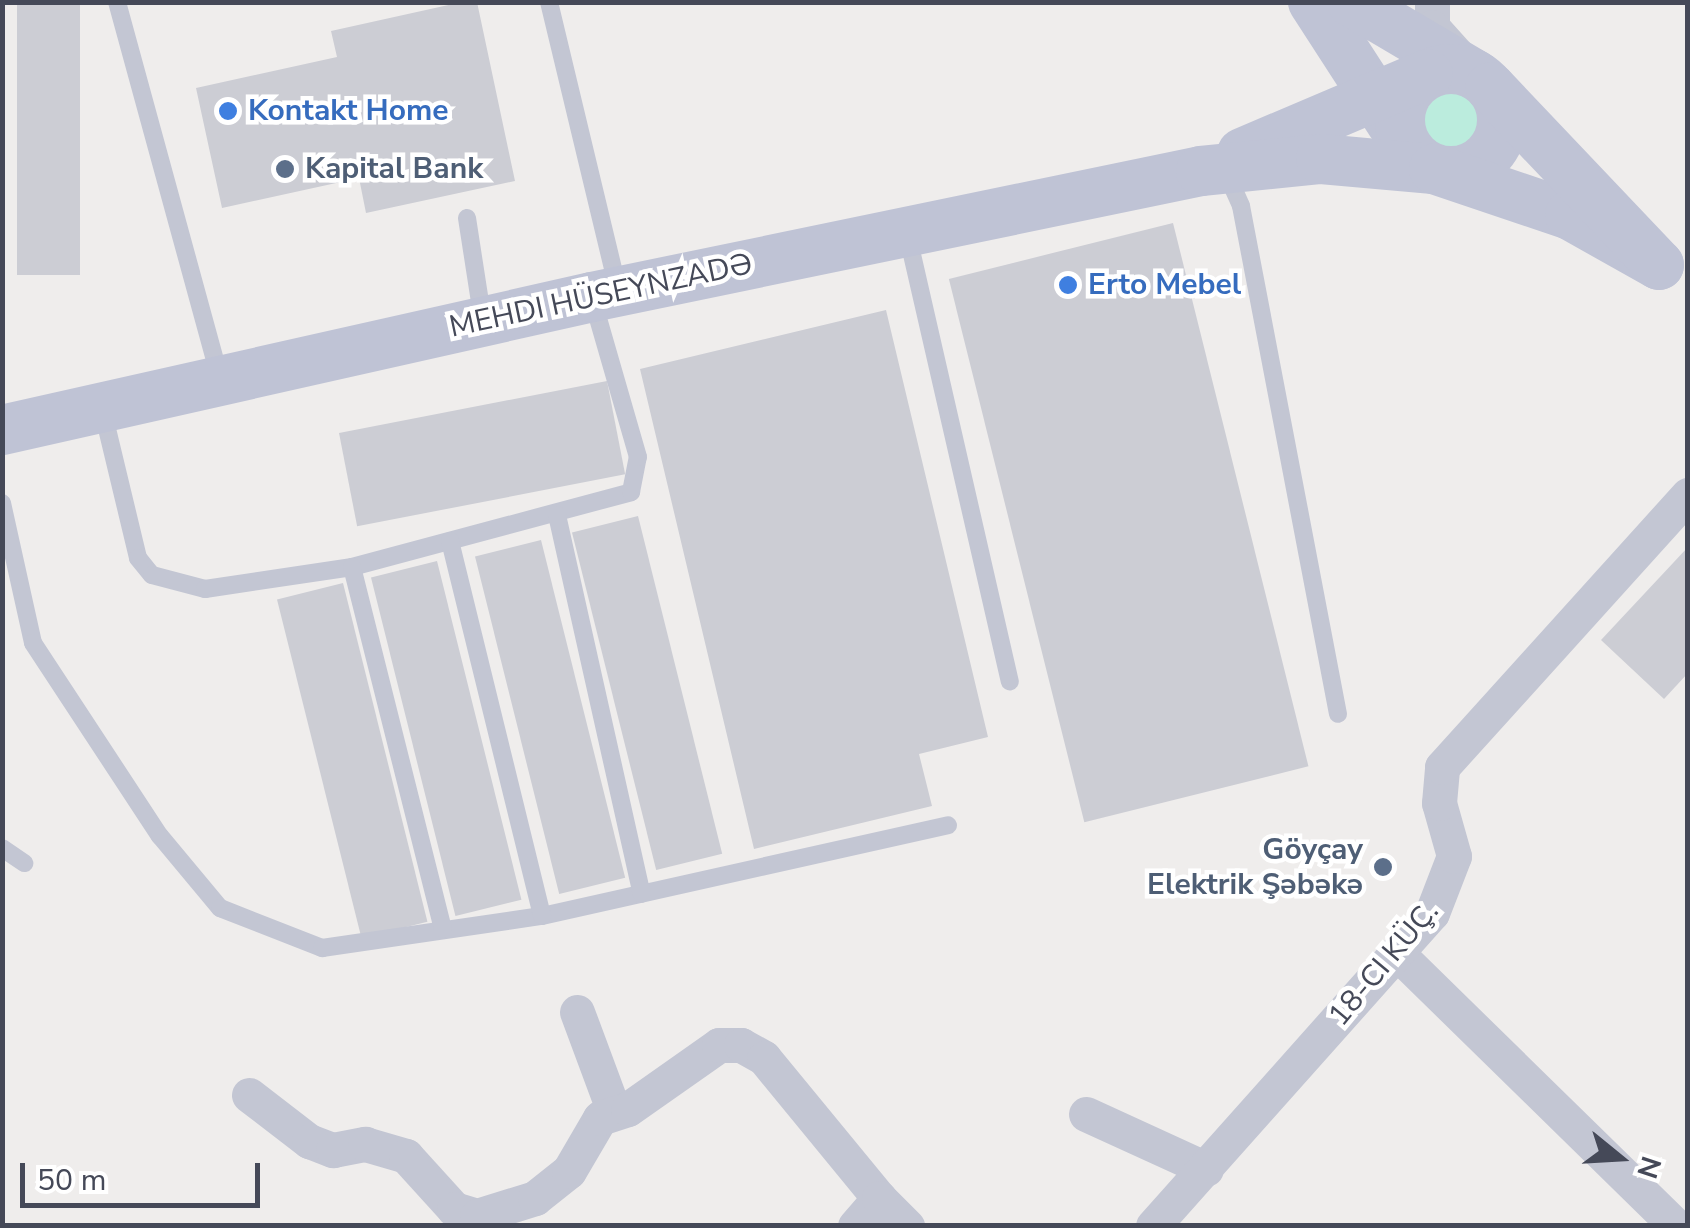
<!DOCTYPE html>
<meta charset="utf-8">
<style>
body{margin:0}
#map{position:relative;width:1690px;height:1228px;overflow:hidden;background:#efedec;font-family:"Nunito Sans",sans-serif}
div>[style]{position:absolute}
.green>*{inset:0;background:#bbecdd}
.round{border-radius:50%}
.building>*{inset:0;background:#cccdd4;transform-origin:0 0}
.lane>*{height:18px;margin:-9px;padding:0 9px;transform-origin:9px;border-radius:9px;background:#c3c6d3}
.street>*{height:35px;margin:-17.5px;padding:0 17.5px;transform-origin:17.5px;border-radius:17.5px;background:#c3c6d3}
.secondary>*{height:50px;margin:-25px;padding:0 25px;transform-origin:25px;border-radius:25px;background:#bfc3d5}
.secondary>.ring{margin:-25px;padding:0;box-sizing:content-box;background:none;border:50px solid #bfc3d5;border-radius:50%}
.dots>*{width:28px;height:28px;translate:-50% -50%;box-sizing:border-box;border:5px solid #fff;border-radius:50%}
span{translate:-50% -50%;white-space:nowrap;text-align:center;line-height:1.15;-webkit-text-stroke:9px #fff;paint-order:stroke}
.shop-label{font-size:30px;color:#366cbe;font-weight:700}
.left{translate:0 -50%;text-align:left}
.service-label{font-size:30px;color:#4e5e75;font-weight:700}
.right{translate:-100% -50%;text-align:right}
.street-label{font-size:30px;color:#454958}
.frame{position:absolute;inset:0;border:5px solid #454958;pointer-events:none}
.north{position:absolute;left:1570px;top:1108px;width:100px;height:100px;-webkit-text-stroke:8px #fff;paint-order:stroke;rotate:108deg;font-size:28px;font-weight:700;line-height:40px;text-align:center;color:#454958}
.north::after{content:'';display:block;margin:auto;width:35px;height:45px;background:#454958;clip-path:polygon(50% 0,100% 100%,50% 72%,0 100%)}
.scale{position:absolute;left:20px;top:1163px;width:240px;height:45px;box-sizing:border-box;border:5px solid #454958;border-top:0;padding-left:12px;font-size:30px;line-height:35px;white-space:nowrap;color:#454958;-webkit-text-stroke:8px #fff;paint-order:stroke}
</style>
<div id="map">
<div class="green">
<div class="round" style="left:1424px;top:93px;width:56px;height:56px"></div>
</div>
<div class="building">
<div style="left:17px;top:2px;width:63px;height:273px"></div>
<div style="clip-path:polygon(462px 2px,477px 2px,515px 181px,366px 213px,359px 178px,222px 208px,196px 88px,337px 57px,331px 31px)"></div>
<div style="left:1173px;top:223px;width:560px;height:231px;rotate:76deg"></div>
<div style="clip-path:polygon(886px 310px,988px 737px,919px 754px,932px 806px,754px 849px,640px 369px)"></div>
<div style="left:607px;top:381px;width:95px;height:273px;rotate:79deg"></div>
<div style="left:638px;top:516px;width:348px;height:68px;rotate:76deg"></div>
<div style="left:541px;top:540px;width:348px;height:68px;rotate:76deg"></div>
<div style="clip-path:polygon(1688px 547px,1688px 673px,1664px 699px,1601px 640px)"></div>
<div style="left:437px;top:561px;width:349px;height:68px;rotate:76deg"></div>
<div style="left:343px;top:583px;width:349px;height:68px;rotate:76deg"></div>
</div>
<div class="lane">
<div style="left:117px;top:2px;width:390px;rotate:74.7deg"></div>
<div style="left:549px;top:2px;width:295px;rotate:76.5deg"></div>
<div style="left:1226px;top:172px;width:37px;rotate:66deg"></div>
<div style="left:1241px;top:206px;width:517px;rotate:79.19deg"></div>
<div style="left:467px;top:218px;width:104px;rotate:81.2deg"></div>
<div style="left:908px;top:237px;width:456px;rotate:77.1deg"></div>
<div style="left:103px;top:412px;width:150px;rotate:76.5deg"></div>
<div style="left:138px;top:558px;width:22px;rotate:51deg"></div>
<div style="left:152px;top:575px;width:55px;rotate:14.8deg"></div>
<div style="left:205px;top:589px;width:149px;rotate:-8.5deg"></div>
<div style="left:352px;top:567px;width:289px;rotate:-15deg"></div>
<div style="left:631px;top:492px;width:36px;rotate:-79deg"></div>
<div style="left:638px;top:457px;width:162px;rotate:-106.1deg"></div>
<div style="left:2px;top:503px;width:143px;rotate:77.5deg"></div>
<div style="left:33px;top:643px;width:231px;rotate:56.7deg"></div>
<div style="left:160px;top:836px;width:94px;rotate:50.2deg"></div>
<div style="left:220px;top:908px;width:110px;rotate:21.4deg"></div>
<div style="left:322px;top:948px;width:222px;rotate:-8.3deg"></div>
<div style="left:542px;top:916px;width:416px;rotate:-12.6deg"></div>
<div style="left:557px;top:515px;width:388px;rotate:77.4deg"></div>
<div style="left:450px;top:541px;width:386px;rotate:76.2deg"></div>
<div style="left:352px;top:567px;width:373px;rotate:75.9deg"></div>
<div style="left:2px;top:848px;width:27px;rotate:34deg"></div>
</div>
<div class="street">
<div style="left:1432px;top:2px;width:25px;rotate:90deg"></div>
<div style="left:1432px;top:27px;width:40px;rotate:48deg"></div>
<div style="left:1397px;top:953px;width:390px;rotate:44.4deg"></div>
<div style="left:577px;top:1012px;width:103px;rotate:69.6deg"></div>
<div style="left:249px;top:1095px;width:76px;rotate:37.5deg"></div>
<div style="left:309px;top:1141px;width:26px;rotate:21deg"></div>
<div style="left:333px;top:1150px;width:33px;rotate:-11deg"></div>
<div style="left:365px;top:1144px;width:43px;rotate:16.3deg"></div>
<div style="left:406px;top:1156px;width:72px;rotate:47.8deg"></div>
<div style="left:454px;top:1209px;width:24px;rotate:17deg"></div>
<div style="left:477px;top:1216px;width:61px;rotate:-17.2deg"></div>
<div style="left:535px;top:1198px;width:43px;rotate:-38.5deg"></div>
<div style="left:569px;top:1171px;width:61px;rotate:-59.7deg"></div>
<div style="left:600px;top:1118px;width:29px;rotate:-18deg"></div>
<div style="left:628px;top:1109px;width:111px;rotate:-35.1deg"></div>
<div style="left:719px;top:1045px;width:22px"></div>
<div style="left:741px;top:1045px;width:26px;rotate:29deg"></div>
<div style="left:764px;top:1058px;width:181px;rotate:50.6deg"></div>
<div style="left:1086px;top:1114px;width:132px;rotate:24.6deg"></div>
<div style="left:855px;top:1226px;width:37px;rotate:-49deg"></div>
<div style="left:879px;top:1198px;width:40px;rotate:45deg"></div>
<div style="left:1153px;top:1226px;width:419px;rotate:-48.3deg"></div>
<div style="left:1432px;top:913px;width:61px;rotate:-68.9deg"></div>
<div style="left:1454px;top:856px;width:55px;rotate:-105.8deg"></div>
<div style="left:1439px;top:803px;width:36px;rotate:-85deg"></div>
<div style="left:1442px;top:767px;width:367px;rotate:-47.9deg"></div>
</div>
<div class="secondary">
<div style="left:1313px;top:2px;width:145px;rotate:57.1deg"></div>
<div style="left:1352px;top:2px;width:145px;rotate:30.6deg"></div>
<div class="ring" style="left:1400px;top:69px;width:52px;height:52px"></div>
<div style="left:1242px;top:153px;width:202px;rotate:-23deg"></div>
<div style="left:2px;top:430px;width:605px;rotate:-12.7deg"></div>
<div style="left:592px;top:297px;width:622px;rotate:-11.69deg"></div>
<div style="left:1201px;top:171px;width:121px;rotate:-5.7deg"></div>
<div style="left:1321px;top:159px;width:113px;rotate:5.1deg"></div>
<div style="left:1434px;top:169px;width:144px;rotate:18.7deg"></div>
<div style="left:1570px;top:215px;width:102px;rotate:29.3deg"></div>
<div style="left:1659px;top:265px;width:245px;rotate:-133.5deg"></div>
</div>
<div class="dots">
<div style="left:228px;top:111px;background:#3f7fe0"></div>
<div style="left:285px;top:169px;background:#5c6f8a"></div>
<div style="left:1068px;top:285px;background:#3f7fe0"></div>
<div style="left:1383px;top:867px;background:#5c6f8a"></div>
</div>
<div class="shop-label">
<span class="left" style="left:248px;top:111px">Kontakt Home</span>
<span class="left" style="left:1088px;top:285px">Erto Mebel</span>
</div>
<div class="service-label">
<span class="left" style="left:305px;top:169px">Kapital Bank</span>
<span class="right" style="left:1363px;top:867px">Göyçay<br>Elektrik Şəbəkə</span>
</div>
<div class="street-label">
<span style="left:601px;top:296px;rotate:-12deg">MEHDI HÜSEYNZADƏ</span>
<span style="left:1384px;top:964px;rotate:-50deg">18-CI KÜÇ.</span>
</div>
<div class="frame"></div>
<div class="north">N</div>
<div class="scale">50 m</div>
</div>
